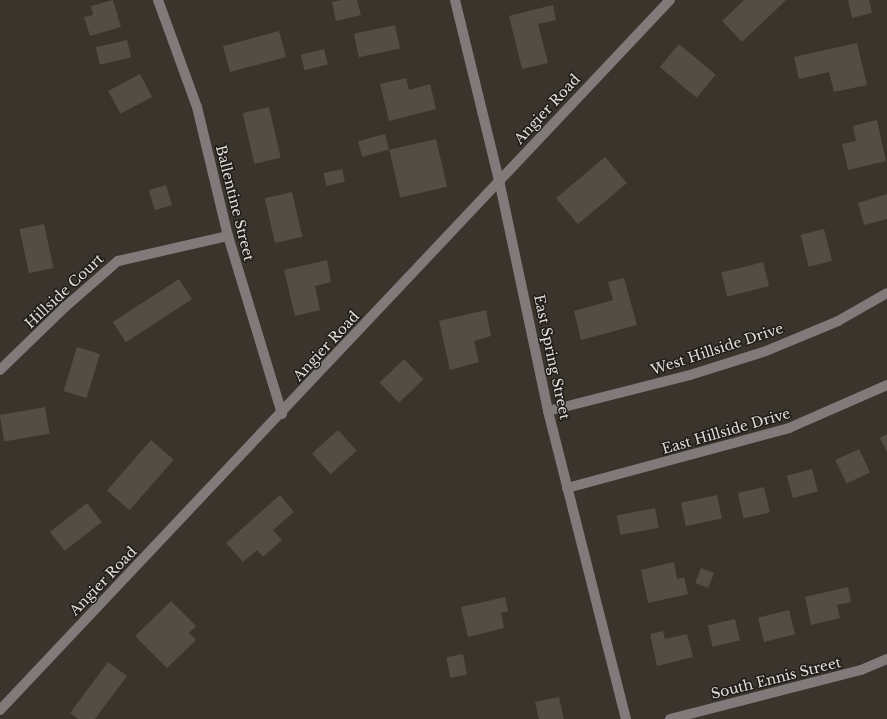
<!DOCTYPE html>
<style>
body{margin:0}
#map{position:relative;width:887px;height:719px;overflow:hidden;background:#3a342c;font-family:"Libre Baskerville",serif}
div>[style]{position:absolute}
.building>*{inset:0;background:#534d45;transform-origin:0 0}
.minor>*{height:10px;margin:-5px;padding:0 5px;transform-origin:5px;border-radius:5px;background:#807a7a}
span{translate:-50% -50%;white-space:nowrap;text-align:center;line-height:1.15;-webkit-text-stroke:3px #1f1c19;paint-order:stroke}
.street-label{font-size:14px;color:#e1ded9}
</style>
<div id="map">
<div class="building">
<div style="clip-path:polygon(113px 0,121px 27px,90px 36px,84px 17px,93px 15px,91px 6px)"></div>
<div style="clip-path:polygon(341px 0,357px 0,361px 15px,336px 21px,332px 2px)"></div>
<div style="clip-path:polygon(744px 0,786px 0,742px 42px,722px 21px)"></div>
<div style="clip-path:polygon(848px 0,869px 0,872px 13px,852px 18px)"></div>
<div style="clip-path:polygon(553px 5px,556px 20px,538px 24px,548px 63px,522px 69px,509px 16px)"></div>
<div style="left:395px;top:25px;width:24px;height:42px;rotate:78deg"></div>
<div style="left:279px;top:31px;width:27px;height:58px;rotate:75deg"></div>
<div style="left:127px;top:40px;width:18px;height:32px;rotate:77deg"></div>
<div style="clip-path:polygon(857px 43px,867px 85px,834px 92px,829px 72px,799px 79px,794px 57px)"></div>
<div style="left:679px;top:44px;width:48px;height:30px;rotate:40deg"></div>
<div style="left:324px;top:49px;width:16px;height:24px;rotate:76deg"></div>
<div style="left:140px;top:74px;width:26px;height:36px;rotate:62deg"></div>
<div style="clip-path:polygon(406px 78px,409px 90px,430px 84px,436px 109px,389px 121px,380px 84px)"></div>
<div style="left:269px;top:107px;width:52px;height:27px;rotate:77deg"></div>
<div style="clip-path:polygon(877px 120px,886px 161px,848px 170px,842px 144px,856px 141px,853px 126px)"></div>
<div style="left:385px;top:134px;width:16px;height:28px;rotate:75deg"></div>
<div style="left:436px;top:139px;width:49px;height:48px;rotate:77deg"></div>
<div style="left:605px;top:157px;width:34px;height:64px;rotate:50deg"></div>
<div style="left:342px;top:169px;width:13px;height:19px;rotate:77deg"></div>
<div style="left:166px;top:185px;width:21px;height:18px;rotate:73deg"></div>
<div style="left:292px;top:192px;width:46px;height:28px;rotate:77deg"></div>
<div style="clip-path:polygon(887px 194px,887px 219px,864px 225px,858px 203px)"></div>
<div style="left:44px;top:224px;width:45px;height:25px;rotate:78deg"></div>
<div style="left:824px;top:229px;width:33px;height:24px;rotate:76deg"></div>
<div style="clip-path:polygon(327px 260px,331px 282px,315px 286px,320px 310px,295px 316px,284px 270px)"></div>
<div style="left:763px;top:262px;width:25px;height:43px;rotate:76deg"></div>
<div style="clip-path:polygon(624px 278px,637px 325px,581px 340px,574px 311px,613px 300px,608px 282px)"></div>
<div style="left:179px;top:279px;width:24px;height:79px;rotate:57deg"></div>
<div style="clip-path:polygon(486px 310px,491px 336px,474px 341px,479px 362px,450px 370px,439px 321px)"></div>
<div style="left:77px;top:347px;width:24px;height:46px;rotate:17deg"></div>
<div style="left:404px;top:359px;width:28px;height:34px;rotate:46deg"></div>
<div style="left:45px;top:407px;width:27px;height:46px;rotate:80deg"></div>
<div style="left:338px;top:430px;width:28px;height:35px;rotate:48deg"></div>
<div style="clip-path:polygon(887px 434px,887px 452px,880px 438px)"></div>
<div style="left:151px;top:440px;width:30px;height:67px;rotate:41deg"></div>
<div style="left:859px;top:449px;width:26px;height:26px;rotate:65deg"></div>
<div style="left:812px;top:469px;width:23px;height:26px;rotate:75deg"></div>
<div style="left:764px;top:487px;width:26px;height:27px;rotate:77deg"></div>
<div style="clip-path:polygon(280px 495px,294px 512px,273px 530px,282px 540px,263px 557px,257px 550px,243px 562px,226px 543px)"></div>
<div style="left:717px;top:495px;width:24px;height:37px;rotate:78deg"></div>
<div style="left:87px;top:503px;width:24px;height:47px;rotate:52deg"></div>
<div style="left:655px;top:508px;width:20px;height:39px;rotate:79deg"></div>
<div style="clip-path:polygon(674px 562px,677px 579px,684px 577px,688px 594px,648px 603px,641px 570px)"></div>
<div style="left:701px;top:568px;width:14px;height:16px;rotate:21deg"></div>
<div style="clip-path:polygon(848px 587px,851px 602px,837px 605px,840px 618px,811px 625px,805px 597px)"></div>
<div style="clip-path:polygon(505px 597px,508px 611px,501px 613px,504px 628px,468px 637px,461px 607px)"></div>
<div style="clip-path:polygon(171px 601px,196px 626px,189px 633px,196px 640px,167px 668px,135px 636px)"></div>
<div style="left:789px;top:610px;width:25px;height:32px;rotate:76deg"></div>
<div style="left:735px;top:619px;width:22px;height:28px;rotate:77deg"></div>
<div style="clip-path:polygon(663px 631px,665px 639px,687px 634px,693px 657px,657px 666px,650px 634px)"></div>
<div style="left:463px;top:654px;width:21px;height:17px;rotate:79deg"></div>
<div style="clip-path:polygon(108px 662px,127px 676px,95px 719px,78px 719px,70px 713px)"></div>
<div style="clip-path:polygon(559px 697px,564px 719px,539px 719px,535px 702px)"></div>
</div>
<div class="minor">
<div style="left:158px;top:0;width:114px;rotate:70deg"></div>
<div style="left:197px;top:107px;width:133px;rotate:76.5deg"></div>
<div style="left:228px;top:236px;width:186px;rotate:73.1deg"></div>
<div style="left:455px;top:0;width:185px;rotate:76.3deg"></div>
<div style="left:499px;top:180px;width:236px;rotate:78deg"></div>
<div style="left:548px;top:411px;width:318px;rotate:75.8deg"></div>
<div style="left:0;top:370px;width:91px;rotate:-44.1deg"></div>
<div style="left:65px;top:307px;width:70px;rotate:-41deg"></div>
<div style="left:118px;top:261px;width:113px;rotate:-12.8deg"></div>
<div style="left:548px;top:411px;width:146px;rotate:-14.2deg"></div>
<div style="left:690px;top:375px;width:80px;rotate:-17.5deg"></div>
<div style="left:766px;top:351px;width:78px;rotate:-22.6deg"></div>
<div style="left:838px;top:321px;width:56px;rotate:-29.7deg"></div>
<div style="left:567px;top:488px;width:230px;rotate:-15.1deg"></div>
<div style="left:789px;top:428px;width:107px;rotate:-23.7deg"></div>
<div style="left:0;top:710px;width:976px;rotate:-46.66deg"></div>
<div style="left:670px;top:719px;width:197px;rotate:-14.4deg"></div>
<div style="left:861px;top:670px;width:28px;rotate:-23deg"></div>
</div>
<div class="street-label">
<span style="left:547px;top:109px;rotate:-47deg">Angier Road</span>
<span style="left:235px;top:203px;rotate:76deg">Ballentine Street</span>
<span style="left:64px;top:291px;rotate:-43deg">Hillside Court</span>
<span style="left:326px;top:346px;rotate:-47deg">Angier Road</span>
<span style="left:717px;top:349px;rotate:-18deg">West Hillside Drive</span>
<span style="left:552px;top:357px;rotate:78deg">East Spring Street</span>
<span style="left:726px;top:431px;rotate:-16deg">East Hillside Drive</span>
<span style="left:103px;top:581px;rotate:-46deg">Angier Road</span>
<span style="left:776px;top:678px;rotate:-14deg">South Ennis Street</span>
</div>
</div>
